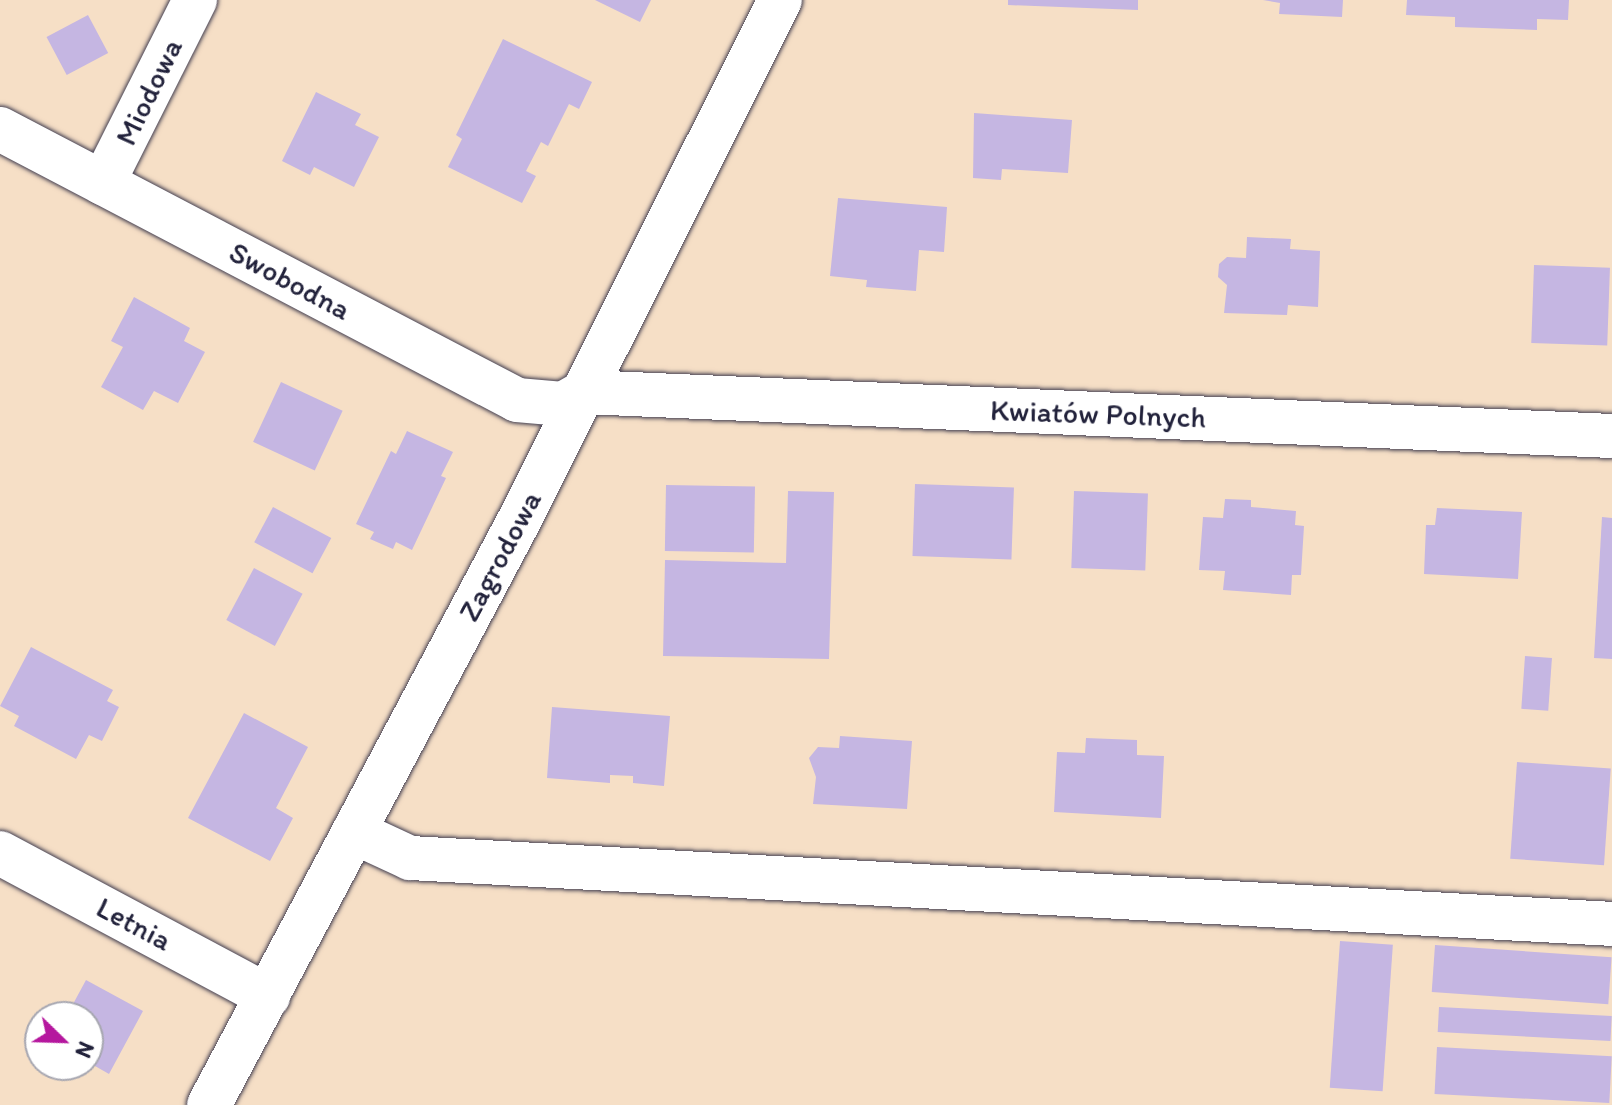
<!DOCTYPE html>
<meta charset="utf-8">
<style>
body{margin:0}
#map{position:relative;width:1612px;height:1105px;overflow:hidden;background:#f6dfc6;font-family:Itim,sans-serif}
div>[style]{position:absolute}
.building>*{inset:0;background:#c5b6e2;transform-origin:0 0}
.roads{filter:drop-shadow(0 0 2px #423e50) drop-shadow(0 0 2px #423e50)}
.minor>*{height:44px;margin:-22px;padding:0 22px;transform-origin:22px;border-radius:22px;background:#fff}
span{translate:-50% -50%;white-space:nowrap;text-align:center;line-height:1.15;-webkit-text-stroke:6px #fff;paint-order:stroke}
.street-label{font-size:30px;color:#22223b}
.north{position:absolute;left:24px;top:1001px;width:80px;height:80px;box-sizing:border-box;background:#fff;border:2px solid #a7a7b1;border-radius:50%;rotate:113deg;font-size:22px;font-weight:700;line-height:32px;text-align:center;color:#22223b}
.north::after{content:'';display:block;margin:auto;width:28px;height:36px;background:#b5179e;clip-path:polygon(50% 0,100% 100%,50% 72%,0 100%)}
</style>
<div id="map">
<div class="building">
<div style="clip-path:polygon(595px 0,651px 0,640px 22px)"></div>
<div style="clip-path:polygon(1008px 0,1138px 0,1138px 10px,1008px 5px)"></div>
<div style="clip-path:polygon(1263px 0,1343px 0,1342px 17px,1279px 14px,1280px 3px)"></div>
<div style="clip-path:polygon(1407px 0,1569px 0,1568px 20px,1537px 19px,1537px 30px,1455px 27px,1455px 17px,1406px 15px)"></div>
<div style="left:88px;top:15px;width:43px;height:47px;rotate:62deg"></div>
<div style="clip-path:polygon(503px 39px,592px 82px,579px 109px,569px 104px,548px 146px,541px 142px,526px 171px,536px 176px,522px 203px,448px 167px,462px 139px,456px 135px)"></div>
<div style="clip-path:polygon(316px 92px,361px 114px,355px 125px,379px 137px,354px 187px,314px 167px,310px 175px,282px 161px)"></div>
<div style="clip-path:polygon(974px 113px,1072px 120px,1068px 173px,1002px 169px,1001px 180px,973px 178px)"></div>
<div style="clip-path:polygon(838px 198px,947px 207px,944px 252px,919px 250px,916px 291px,866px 287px,867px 280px,830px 276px)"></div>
<div style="clip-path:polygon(1247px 237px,1291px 239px,1290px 249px,1320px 251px,1318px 307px,1288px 305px,1287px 315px,1224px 313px,1227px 285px,1218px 277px,1219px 264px,1227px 257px,1246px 258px)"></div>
<div style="left:1534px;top:265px;width:76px;height:78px;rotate:2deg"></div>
<div style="clip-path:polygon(134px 297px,190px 328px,184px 341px,205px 352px,178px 403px,154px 391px,143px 410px,101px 387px,123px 347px,111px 341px)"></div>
<div style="left:281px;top:382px;width:68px;height:66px;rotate:25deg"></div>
<div style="clip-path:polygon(407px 431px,453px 452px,441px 476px,446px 478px,412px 550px,396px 542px,393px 549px,370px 539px,374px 532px,356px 524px,391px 451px,396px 454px)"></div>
<div style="left:915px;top:484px;width:99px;height:72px;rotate:2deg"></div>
<div style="left:666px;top:485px;width:89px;height:66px;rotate:1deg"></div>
<div style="clip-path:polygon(788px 491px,834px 492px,829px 659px,663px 656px,665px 560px,786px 563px)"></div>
<div style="left:1074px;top:491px;width:74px;height:77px;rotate:2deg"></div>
<div style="clip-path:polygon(1225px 499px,1251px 500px,1251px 507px,1296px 511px,1295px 525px,1304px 526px,1301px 575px,1292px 575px,1291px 595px,1223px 590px,1225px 571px,1199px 570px,1203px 517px,1223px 518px)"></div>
<div style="left:273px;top:507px;width:66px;height:40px;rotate:28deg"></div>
<div style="clip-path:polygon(1437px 508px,1522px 512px,1518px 579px,1424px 574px,1426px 525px,1435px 525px)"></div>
<div style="clip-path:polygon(1602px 517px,1612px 518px,1612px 659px,1594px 658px)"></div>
<div style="left:254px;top:568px;width:55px;height:59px;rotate:28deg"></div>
<div style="clip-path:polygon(31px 647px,113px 690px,107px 701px,119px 707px,102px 741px,89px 735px,76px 759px,14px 726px,19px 716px,0 706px)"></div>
<div style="left:1525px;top:656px;width:27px;height:53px;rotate:4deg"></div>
<div style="clip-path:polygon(552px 707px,670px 716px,664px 786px,633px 783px,633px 776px,610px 775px,610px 783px,547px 778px)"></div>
<div style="clip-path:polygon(244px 713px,308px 747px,276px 808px,293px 818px,270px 861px,188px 818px)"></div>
<div style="clip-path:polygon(840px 736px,912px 741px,907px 809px,813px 804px,816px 777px,809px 758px,818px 747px,839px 748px)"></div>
<div style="clip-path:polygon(1086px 738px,1137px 740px,1137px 755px,1164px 756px,1161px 818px,1054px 812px,1057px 752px,1085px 753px)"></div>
<div style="left:1517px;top:762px;width:94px;height:97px;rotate:4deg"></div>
<div style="left:1340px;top:941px;width:53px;height:147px;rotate:4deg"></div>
<div style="left:1435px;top:945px;width:177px;height:47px;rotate:4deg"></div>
<div style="clip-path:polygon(86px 980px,143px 1011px,109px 1074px,88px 1062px,88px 1017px,66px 1017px)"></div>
<div style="left:1439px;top:1007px;width:173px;height:25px;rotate:3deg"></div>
<div style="left:1437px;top:1047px;width:175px;height:47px;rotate:3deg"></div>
</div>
<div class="roads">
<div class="minor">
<div style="left:0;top:129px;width:584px;rotate:27.66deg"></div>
<div style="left:517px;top:400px;width:46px;rotate:5deg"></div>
<div style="left:563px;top:404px;width:24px;rotate:-30deg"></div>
<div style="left:103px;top:183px;width:205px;rotate:-63.3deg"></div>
<div style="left:584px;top:392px;width:1029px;rotate:2.45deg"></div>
<div style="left:354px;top:832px;width:62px;rotate:24.9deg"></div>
<div style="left:410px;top:858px;width:1204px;rotate:3.14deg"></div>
<div style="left:0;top:853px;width:304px;rotate:28.1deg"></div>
<div style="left:209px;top:1105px;width:666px;rotate:-62.05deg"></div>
<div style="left:521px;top:517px;width:578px;rotate:-63.39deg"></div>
</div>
</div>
<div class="street-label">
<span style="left:149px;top:92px;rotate:-64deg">Miodowa</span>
<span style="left:290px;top:281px;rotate:28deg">Swobodna</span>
<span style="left:1098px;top:414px;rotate:2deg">Kwiatów Polnych</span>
<span style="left:500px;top:556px;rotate:-62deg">Zagrodowa</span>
<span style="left:134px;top:924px;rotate:28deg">Letnia</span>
</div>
<div class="north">N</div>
</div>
